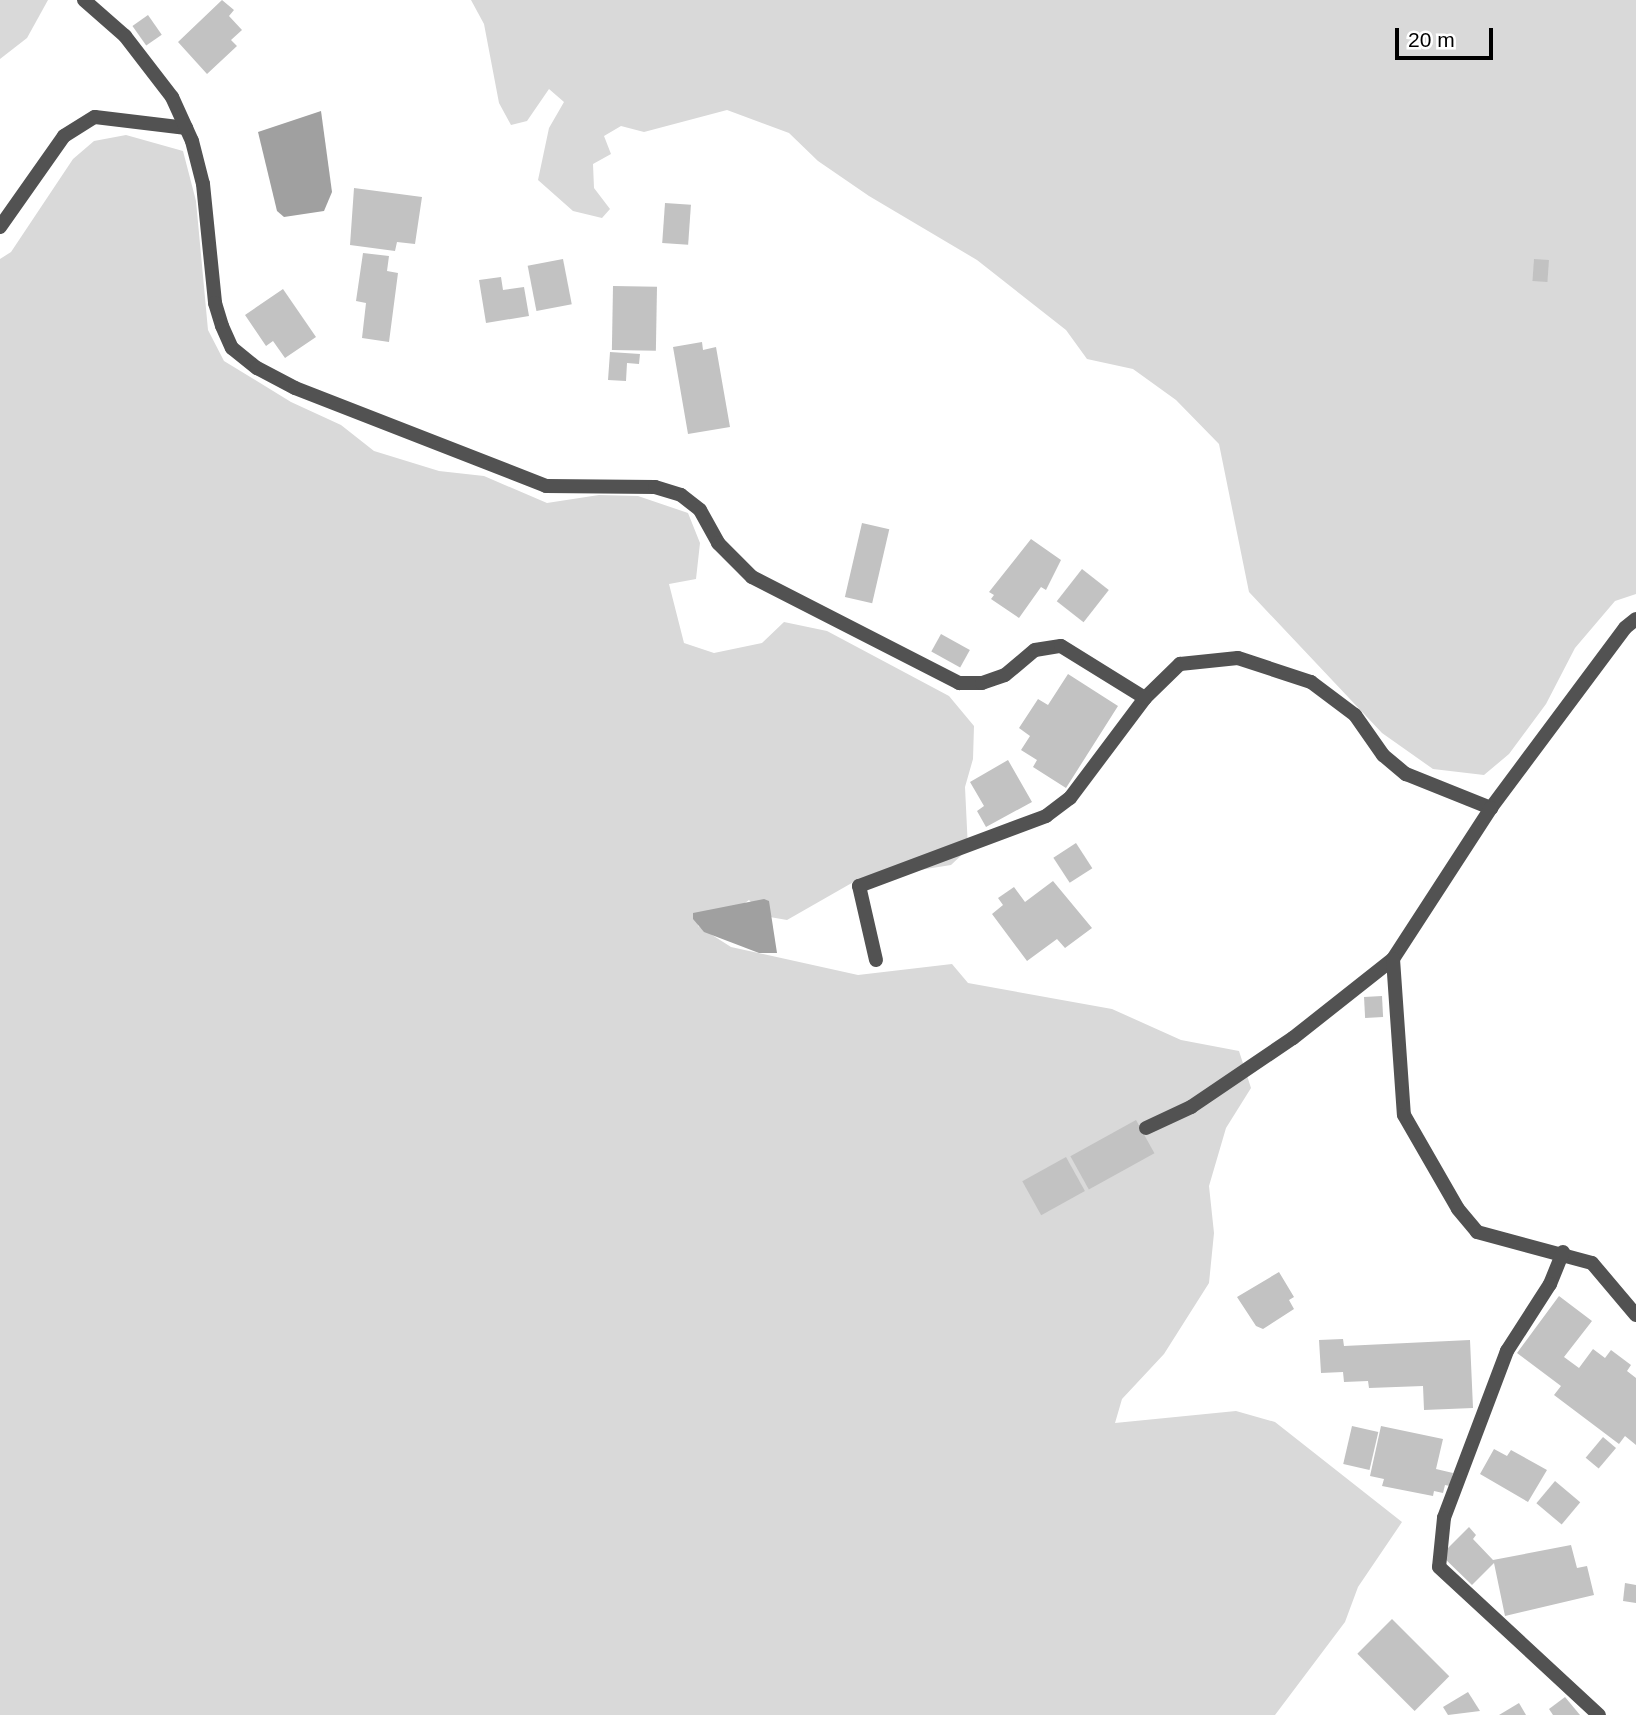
<!DOCTYPE html>
<style>
body{margin:0}
#map{position:relative;width:1636px;height:1715px;overflow:hidden;background:#fff;font-family:Helvetica,sans-serif}
div>[style]{position:absolute}
.green>*{inset:0;background:#d9d9d9}
.water>*{inset:0;background:#a0a0a0}
.building>*{inset:0;background:#c2c2c2;transform-origin:0 0}
.service>*{height:14px;margin:-7px;padding:0 7px;transform-origin:7px;border-radius:7px;background:#525252}
.minor>*{height:14px;margin:-7px;padding:0 7px;transform-origin:7px;border-radius:7px;background:#525252}
span{translate:-50% -50%;white-space:nowrap;text-align:center;line-height:1.15;-webkit-text-stroke:6px #fff;paint-order:stroke}
.scale{position:absolute;left:1395px;top:28px;width:98px;height:32px;box-sizing:border-box;border:4px solid #000;border-top:0;padding-left:9px;font-size:21px;line-height:24px;white-space:nowrap;color:#000;-webkit-text-stroke:5px #fff;paint-order:stroke}
</style>
<div id="map">
<div class="green">
<div style="clip-path:polygon(0 0,48px 0,27px 38px,0 59px)"></div>
<div style="clip-path:polygon(471px 0,1636px 0,1636px 594px,1615px 601px,1575px 648px,1546px 704px,1509px 754px,1484px 775px,1433px 769px,1382px 733px,1249px 592px,1219px 444px,1176px 400px,1133px 369px,1087px 359px,1066px 330px,977px 260px,869px 196px,818px 161px,789px 133px,727px 110px,644px 132px,621px 126px,604px 136px,611px 154px,593px 164px,594px 188px,610px 209px,602px 218px,573px 211px,538px 180px,549px 128px,564px 102px,549px 89px,527px 121px,511px 125px,499px 103px,484px 24px)"></div>
<div style="clip-path:polygon(126px 135px,183px 151px,196px 201px,208px 330px,224px 361px,291px 402px,341px 425px,374px 451px,439px 471px,484px 476px,547px 503px,599px 495px,638px 496px,688px 513px,700px 543px,696px 579px,669px 584px,684px 643px,714px 653px,762px 643px,784px 622px,827px 631px,949px 696px,974px 726px,973px 759px,965px 787px,968px 849px,951px 865px,857px 880px,787px 920px,764px 916px,749px 900px,734px 911px,697px 913px,698px 926px,731px 947px,858px 975px,952px 964px,968px 983px,1112px 1009px,1181px 1040px,1239px 1051px,1251px 1088px,1226px 1128px,1209px 1186px,1214px 1233px,1209px 1283px,1164px 1354px,1122px 1399px,1115px 1423px,1236px 1411px,1275px 1422px,1402px 1522px,1358px 1587px,1345px 1622px,1275px 1715px,0 1715px,0 259px,11px 252px,73px 159px,94px 141px)"></div>
</div>
<div class="water">
<div style="clip-path:polygon(321px 111px,332px 192px,324px 211px,284px 217px,277px 211px,258px 132px)"></div>
<div style="clip-path:polygon(764px 899px,769px 901px,777px 953px,759px 953px,704px 932px,693px 919px,693px 913px)"></div>
</div>
<div class="building">
<div style="clip-path:polygon(222px 0,234px 10px,229px 16px,242px 30px,231px 40px,237px 46px,207px 74px,178px 42px)"></div>
<div style="left:148px;top:15px;width:24px;height:19px;rotate:55deg"></div>
<div style="clip-path:polygon(354px 188px,422px 197px,415px 244px,397px 242px,395px 251px,350px 245px)"></div>
<div style="left:665px;top:203px;width:26px;height:40px;rotate:4deg"></div>
<div style="clip-path:polygon(363px 253px,389px 256px,387px 271px,398px 273px,389px 342px,362px 338px,366px 303px,356px 301px)"></div>
<div style="left:563px;top:259px;width:46px;height:36px;rotate:79deg"></div>
<div style="left:1534px;top:259px;width:15px;height:22px;rotate:4deg"></div>
<div style="clip-path:polygon(501px 277px,503px 290px,524px 287px,529px 316px,486px 323px,479px 280px)"></div>
<div style="left:613px;top:286px;width:44px;height:64px;rotate:1deg"></div>
<div style="clip-path:polygon(283px 289px,316px 337px,285px 358px,273px 341px,266px 346px,245px 315px)"></div>
<div style="clip-path:polygon(702px 342px,703px 350px,716px 347px,730px 427px,688px 434px,673px 347px)"></div>
<div style="clip-path:polygon(610px 352px,640px 354px,639px 364px,627px 363px,626px 381px,608px 380px)"></div>
<div style="left:862px;top:523px;width:28px;height:76px;rotate:13deg"></div>
<div style="clip-path:polygon(1031px 539px,1061px 560px,1046px 590px,1041px 587px,1019px 618px,991px 599px,994px 595px,989px 592px)"></div>
<div style="left:1082px;top:569px;width:34px;height:41px;rotate:38deg"></div>
<div style="left:941px;top:634px;width:33px;height:20px;rotate:29deg"></div>
<div style="clip-path:polygon(1068px 674px,1118px 706px,1066px 788px,1033px 767px,1037px 760px,1021px 750px,1030px 736px,1019px 728px,1038px 699px,1048px 705px)"></div>
<div style="clip-path:polygon(1008px 760px,1032px 802px,986px 827px,977px 811px,984px 806px,970px 782px)"></div>
<div style="left:1076px;top:843px;width:30px;height:27px;rotate:57deg"></div>
<div style="clip-path:polygon(1053px 881px,1092px 928px,1065px 948px,1057px 939px,1027px 961px,992px 914px,1003px 905px,998px 898px,1014px 887px,1025px 902px)"></div>
<div style="left:1382px;top:996px;width:21px;height:18px;rotate:87deg"></div>
<div style="left:1136px;top:1120px;width:38px;height:75px;rotate:61deg"></div>
<div style="left:1066px;top:1157px;width:39px;height:50px;rotate:61deg"></div>
<div style="clip-path:polygon(1279px 1272px,1294px 1297px,1289px 1300px,1294px 1309px,1263px 1329px,1256px 1326px,1237px 1297px)"></div>
<div style="clip-path:polygon(1559px 1296px,1592px 1321px,1564px 1357px,1579px 1368px,1593px 1349px,1605px 1358px,1611px 1350px,1631px 1365px,1627px 1371px,1636px 1378px,1636px 1445px,1625px 1436px,1619px 1444px,1554px 1395px,1561px 1386px,1517px 1353px)"></div>
<div style="clip-path:polygon(1343px 1339px,1344px 1346px,1470px 1340px,1473px 1408px,1424px 1410px,1423px 1386px,1369px 1388px,1368px 1381px,1344px 1382px,1343px 1372px,1321px 1373px,1319px 1340px)"></div>
<div style="left:1352px;top:1426px;width:27px;height:39px;rotate:13deg"></div>
<div style="clip-path:polygon(1381px 1426px,1443px 1439px,1436px 1469px,1453px 1473px,1450px 1486px,1445px 1485px,1443px 1493px,1434px 1491px,1433px 1496px,1382px 1486px,1384px 1479px,1370px 1476px)"></div>
<div style="left:1603px;top:1437px;width:17px;height:27px;rotate:40deg"></div>
<div style="clip-path:polygon(1494px 1449px,1507px 1456px,1511px 1450px,1547px 1470px,1528px 1502px,1480px 1474px)"></div>
<div style="left:1555px;top:1481px;width:33px;height:29px;rotate:40deg"></div>
<div style="clip-path:polygon(1469px 1527px,1476px 1535px,1473px 1539px,1493px 1560px,1571px 1545px,1577px 1568px,1587px 1566px,1594px 1595px,1505px 1616px,1494px 1563px,1472px 1585px,1441px 1555px)"></div>
<div style="clip-path:polygon(1625px 1583px,1636px 1585px,1636px 1603px,1623px 1601px)"></div>
<div style="left:1392px;top:1619px;width:81px;height:49px;rotate:45deg"></div>
<div style="clip-path:polygon(1468px 1692px,1480px 1711px,1448px 1715px,1443px 1707px)"></div>
<div style="clip-path:polygon(1565px 1697px,1580px 1715px,1553px 1715px,1549px 1709px)"></div>
<div style="clip-path:polygon(1519px 1703px,1526px 1715px,1499px 1715px)"></div>
</div>
<div class="service">
<div style="left:0;top:227px;width:111px;rotate:-54.9deg"></div>
<div style="left:64px;top:136px;width:36px;rotate:-32deg"></div>
<div style="left:95px;top:117px;width:92px;rotate:6.9deg"></div>
<div style="left:876px;top:960px;width:76px;rotate:-102.9deg"></div>
<div style="left:859px;top:886px;width:200px;rotate:-20.5deg"></div>
<div style="left:1046px;top:816px;width:30px;rotate:-37deg"></div>
<div style="left:1070px;top:798px;width:125px;rotate:-53.1deg"></div>
<div style="left:1146px;top:1128px;width:50px;rotate:-25deg"></div>
<div style="left:1191px;top:1107px;width:123px;rotate:-34.1deg"></div>
<div style="left:1293px;top:1038px;width:127px;rotate:-38.3deg"></div>
</div>
<div class="minor">
<div style="left:84px;top:0;width:55px;rotate:41.3deg"></div>
<div style="left:125px;top:36px;width:77px;rotate:52.4deg"></div>
<div style="left:172px;top:97px;width:48px;rotate:65.6deg"></div>
<div style="left:192px;top:141px;width:44px;rotate:75.7deg"></div>
<div style="left:203px;top:184px;width:120px;rotate:84.2deg"></div>
<div style="left:215px;top:303px;width:24px;rotate:73deg"></div>
<div style="left:222px;top:326px;width:24px;rotate:66deg"></div>
<div style="left:232px;top:348px;width:32px;rotate:39deg"></div>
<div style="left:257px;top:368px;width:43px;rotate:27.8deg"></div>
<div style="left:295px;top:388px;width:269px;rotate:21.3deg"></div>
<div style="left:546px;top:486px;width:109px;rotate:0.5deg"></div>
<div style="left:655px;top:487px;width:27px;rotate:17deg"></div>
<div style="left:681px;top:495px;width:24px;rotate:38deg"></div>
<div style="left:700px;top:510px;width:38px;rotate:61deg"></div>
<div style="left:718px;top:543px;width:48px;rotate:45deg"></div>
<div style="left:752px;top:577px;width:233px;rotate:27.1deg"></div>
<div style="left:959px;top:683px;width:23px"></div>
<div style="left:982px;top:683px;width:24px;rotate:-19deg"></div>
<div style="left:1005px;top:675px;width:39px;rotate:-40deg"></div>
<div style="left:1035px;top:650px;width:26px;rotate:-9deg"></div>
<div style="left:1061px;top:646px;width:99px;rotate:31.8deg"></div>
<div style="left:1145px;top:698px;width:49px;rotate:-44.2deg"></div>
<div style="left:1180px;top:664px;width:58px;rotate:-5.9deg"></div>
<div style="left:1238px;top:658px;width:77px;rotate:18.2deg"></div>
<div style="left:1311px;top:682px;width:55px;rotate:36.9deg"></div>
<div style="left:1355px;top:715px;width:49px;rotate:55deg"></div>
<div style="left:1383px;top:755px;width:30px;rotate:40deg"></div>
<div style="left:1406px;top:774px;width:92px;rotate:21.8deg"></div>
<div style="left:1636px;top:619px;width:14px;rotate:141deg"></div>
<div style="left:1625px;top:628px;width:224px;rotate:126.7deg"></div>
<div style="left:1491px;top:808px;width:180px;rotate:123deg"></div>
<div style="left:1393px;top:959px;width:156px;rotate:86deg"></div>
<div style="left:1404px;top:1115px;width:108px;rotate:60.1deg"></div>
<div style="left:1458px;top:1209px;width:30px;rotate:50deg"></div>
<div style="left:1477px;top:1232px;width:119px;rotate:15.1deg"></div>
<div style="left:1592px;top:1263px;width:68px;rotate:49.8deg"></div>
<div style="left:1563px;top:1252px;width:35px;rotate:112deg"></div>
<div style="left:1550px;top:1284px;width:80px;rotate:122.7deg"></div>
<div style="left:1507px;top:1351px;width:178px;rotate:110.7deg"></div>
<div style="left:1444px;top:1518px;width:49px;rotate:95.8deg"></div>
<div style="left:1439px;top:1567px;width:218px;rotate:42.8deg"></div>
</div>
<div class="scale">20 m</div>
</div>
